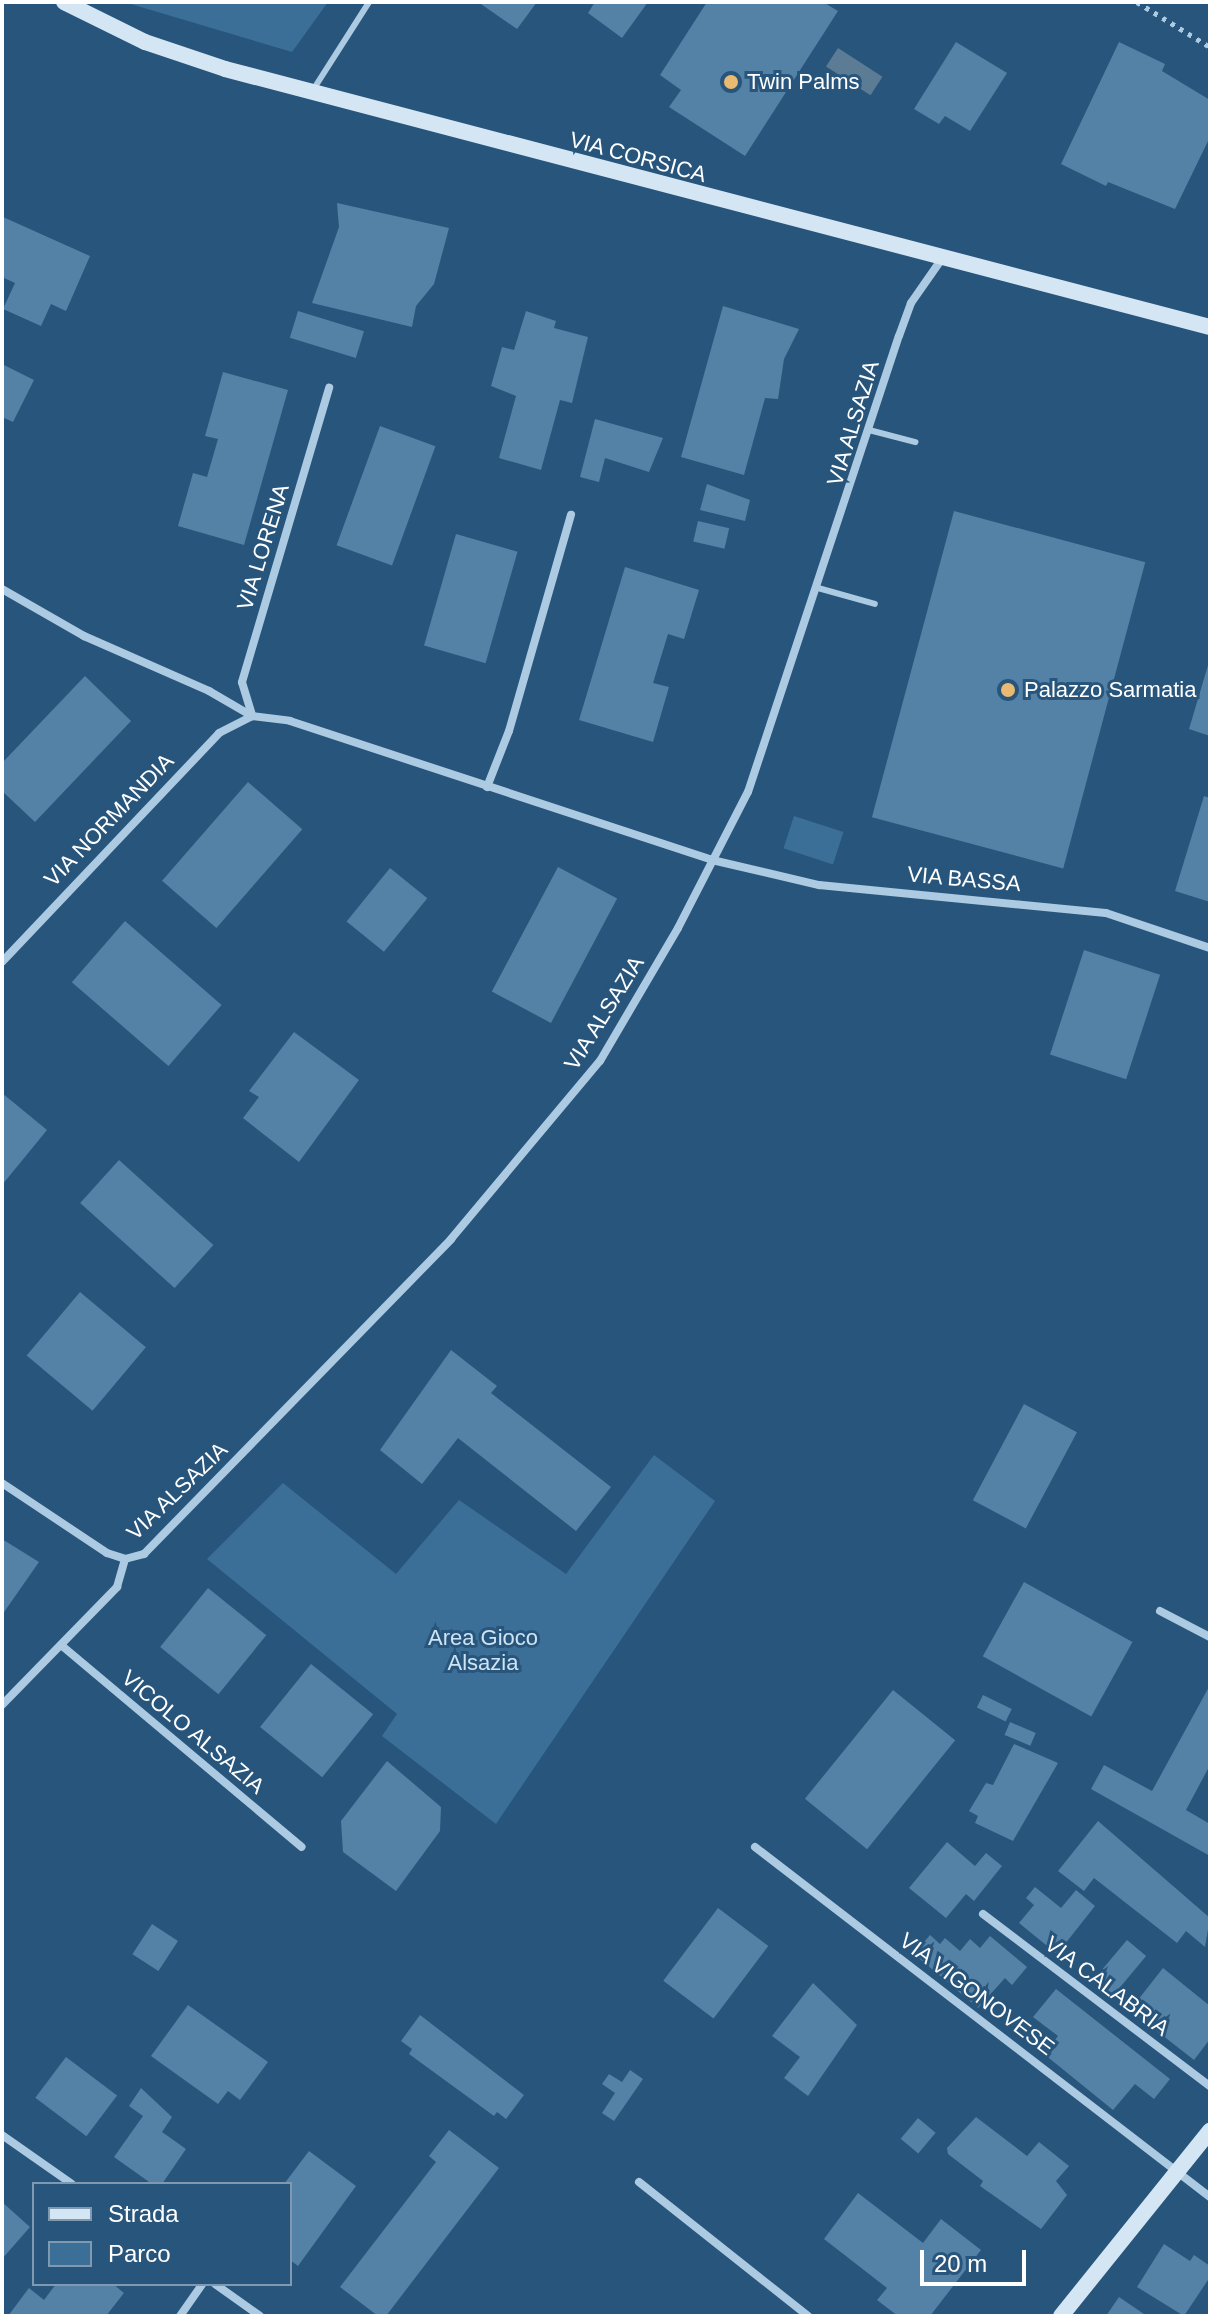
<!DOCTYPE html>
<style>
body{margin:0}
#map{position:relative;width:1212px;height:2318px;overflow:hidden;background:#28557b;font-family:Arial,sans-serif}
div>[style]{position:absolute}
.green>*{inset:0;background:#3b6f98;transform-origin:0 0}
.water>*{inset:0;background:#5c7c96;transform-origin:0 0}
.building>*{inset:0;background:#5481a6;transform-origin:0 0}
.path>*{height:5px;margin-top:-2.5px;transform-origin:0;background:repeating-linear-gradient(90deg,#accbe3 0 4px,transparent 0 10px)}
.lane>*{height:6px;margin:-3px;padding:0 3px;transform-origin:3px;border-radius:3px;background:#accbe3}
.street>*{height:8px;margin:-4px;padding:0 4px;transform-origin:4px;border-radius:4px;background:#accbe3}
.secondary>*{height:16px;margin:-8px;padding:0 8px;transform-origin:8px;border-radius:8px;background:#d4e6f4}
.dots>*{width:22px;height:22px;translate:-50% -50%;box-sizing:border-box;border:4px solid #28557b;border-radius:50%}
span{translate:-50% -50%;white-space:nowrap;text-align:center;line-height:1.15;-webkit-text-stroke:6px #28557b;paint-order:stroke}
.poi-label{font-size:22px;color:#fff}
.left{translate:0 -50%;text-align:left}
.street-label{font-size:22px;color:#fff}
.park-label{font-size:22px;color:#cee3f3}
.frame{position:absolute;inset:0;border:4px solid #fff;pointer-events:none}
.legend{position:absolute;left:32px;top:2182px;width:260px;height:104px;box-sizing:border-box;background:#28557b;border:2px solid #7e99b0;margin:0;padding:10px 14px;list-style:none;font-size:24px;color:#fff}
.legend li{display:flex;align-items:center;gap:16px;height:40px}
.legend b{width:40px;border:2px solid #7e99b0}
.scale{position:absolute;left:920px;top:2250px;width:106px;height:36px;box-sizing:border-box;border:4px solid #fff;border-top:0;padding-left:10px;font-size:24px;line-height:28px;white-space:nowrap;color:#fff;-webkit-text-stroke:6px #28557b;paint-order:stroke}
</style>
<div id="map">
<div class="green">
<div style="clip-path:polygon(124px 2px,328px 2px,292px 52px)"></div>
<div style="left:794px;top:816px;width:52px;height:34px;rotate:18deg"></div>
<div style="clip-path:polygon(654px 1455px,715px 1501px,496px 1824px,382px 1736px,397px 1714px,207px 1559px,283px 1483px,396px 1574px,459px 1500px,566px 1574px)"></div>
</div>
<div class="water">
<div style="left:838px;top:48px;width:53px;height:22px;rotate:33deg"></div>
</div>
<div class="building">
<div style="clip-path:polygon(478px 2px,537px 2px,517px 29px)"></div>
<div style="clip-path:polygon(595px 2px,648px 2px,622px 38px,588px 13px)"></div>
<div style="clip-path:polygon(707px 2px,823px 2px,838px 11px,745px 156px,669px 107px,681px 90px,660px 75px)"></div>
<div style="clip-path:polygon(956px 42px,1007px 73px,970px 131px,945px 116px,939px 124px,914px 109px)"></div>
<div style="clip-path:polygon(1119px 42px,1165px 64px,1162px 71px,1210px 100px,1210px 137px,1175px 209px,1108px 182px,1106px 186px,1061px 164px)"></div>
<div style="clip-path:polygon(337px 203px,449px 228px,434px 284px,416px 306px,412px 327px,312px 303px,339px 227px)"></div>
<div style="clip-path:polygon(3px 217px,90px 256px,66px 311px,51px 304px,41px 326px,3px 309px,15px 283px,2px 277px)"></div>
<div style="clip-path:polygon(723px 306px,799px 329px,784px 359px,778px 399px,765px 398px,744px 475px,681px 457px)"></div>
<div style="left:298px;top:311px;width:69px;height:28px;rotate:17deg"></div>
<div style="clip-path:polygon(526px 311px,556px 321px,554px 328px,588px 337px,572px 403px,560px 400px,541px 470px,499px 458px,516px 396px,491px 386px,502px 347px,514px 350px)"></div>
<div style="clip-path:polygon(2px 364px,34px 380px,13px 422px,2px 417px)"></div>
<div style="clip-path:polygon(223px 372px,288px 390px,244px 545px,178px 526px,193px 473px,207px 477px,218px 439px,205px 436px)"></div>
<div style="clip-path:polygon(595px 419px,663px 438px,649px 472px,605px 458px,599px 482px,580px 477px)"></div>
<div style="left:380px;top:426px;width:59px;height:127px;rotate:20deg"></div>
<div style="clip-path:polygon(707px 484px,750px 500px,745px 521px,700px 510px)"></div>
<div style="left:954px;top:511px;width:198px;height:317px;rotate:15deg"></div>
<div style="left:698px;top:521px;width:32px;height:21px;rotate:13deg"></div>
<div style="left:456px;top:534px;width:64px;height:116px;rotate:16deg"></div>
<div style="clip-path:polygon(625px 567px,699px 590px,684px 639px,668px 634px,653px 683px,669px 687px,653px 742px,579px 720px)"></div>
<div style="clip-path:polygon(1209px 662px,1210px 662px,1210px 736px,1189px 729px)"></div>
<div style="clip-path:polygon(85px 676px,131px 721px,35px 822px,2px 791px,2px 763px)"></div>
<div style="left:248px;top:782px;width:72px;height:131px;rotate:41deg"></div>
<div style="clip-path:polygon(1204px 796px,1210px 798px,1210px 902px,1175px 891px)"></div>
<div style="left:558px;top:867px;width:67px;height:141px;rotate:28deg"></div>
<div style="left:390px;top:868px;width:48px;height:69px;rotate:39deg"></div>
<div style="left:125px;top:921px;width:128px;height:81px;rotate:41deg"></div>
<div style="left:1084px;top:950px;width:80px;height:110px;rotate:18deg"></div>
<div style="clip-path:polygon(294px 1032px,359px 1080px,299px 1162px,243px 1118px,259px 1097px,249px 1091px)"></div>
<div style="clip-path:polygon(2px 1093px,47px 1130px,2px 1185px)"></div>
<div style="left:119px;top:1160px;width:127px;height:58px;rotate:42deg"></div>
<div style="left:80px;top:1292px;width:86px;height:83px;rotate:40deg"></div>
<div style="clip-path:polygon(451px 1350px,497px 1386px,491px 1393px,611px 1487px,576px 1531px,458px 1438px,422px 1484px,380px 1450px)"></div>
<div style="left:1024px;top:1404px;width:60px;height:109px;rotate:28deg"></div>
<div style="clip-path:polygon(2px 1539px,39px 1562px,2px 1615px)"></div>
<div style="left:1024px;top:1582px;width:124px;height:85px;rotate:29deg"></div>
<div style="left:208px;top:1588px;width:75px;height:76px;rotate:39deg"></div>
<div style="left:311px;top:1664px;width:80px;height:81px;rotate:39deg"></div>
<div style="clip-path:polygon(1210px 1685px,1210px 1765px,1186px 1810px,1210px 1824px,1210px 1856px,1091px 1789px,1104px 1765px,1152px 1791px)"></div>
<div style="left:893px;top:1690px;width:80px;height:140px;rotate:39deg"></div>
<div style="left:983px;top:1695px;width:32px;height:14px;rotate:26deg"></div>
<div style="left:1010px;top:1722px;width:28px;height:14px;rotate:23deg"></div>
<div style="clip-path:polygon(1014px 1744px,1058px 1763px,1013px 1841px,975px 1823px,978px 1816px,969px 1811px,986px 1783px,993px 1785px)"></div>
<div style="clip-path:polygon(387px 1761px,441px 1807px,440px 1831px,396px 1891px,343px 1852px,341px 1821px)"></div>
<div style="clip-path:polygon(1098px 1821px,1210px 1918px,1205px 1947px,1186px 1931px,1177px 1943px,1094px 1878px,1084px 1891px,1058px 1871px)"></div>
<div style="clip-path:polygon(947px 1842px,975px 1866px,986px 1853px,1002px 1866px,974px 1901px,966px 1894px,946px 1918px,909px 1888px)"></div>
<div style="clip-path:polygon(1035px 1887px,1061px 1908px,1076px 1890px,1095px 1906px,1057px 1954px,1019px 1923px,1034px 1905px,1026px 1898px)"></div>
<div style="left:718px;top:1908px;width:63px;height:91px;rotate:37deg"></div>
<div style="left:152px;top:1924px;width:31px;height:36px;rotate:33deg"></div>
<div style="clip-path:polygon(930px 1935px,940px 1944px,945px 1938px,960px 1951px,970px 1939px,980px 1948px,990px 1936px,1027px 1967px,1012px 1985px,1005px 1978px,978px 2008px,914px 1954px)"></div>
<div style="left:1127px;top:1940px;width:25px;height:51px;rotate:40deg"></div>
<div style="clip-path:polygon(1163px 1968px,1210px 2006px,1210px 2039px,1194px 2060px,1130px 2010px)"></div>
<div style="clip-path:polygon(813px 1983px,857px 2025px,808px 2096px,784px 2078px,800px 2057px,772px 2036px)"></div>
<div style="clip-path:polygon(1056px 1989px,1170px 2079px,1154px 2099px,1135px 2084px,1113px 2110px,1044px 2054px,1058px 2036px,1033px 2017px)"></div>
<div style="clip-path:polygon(188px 2005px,268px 2062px,240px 2100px,228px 2091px,218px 2104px,151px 2056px)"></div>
<div style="clip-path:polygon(420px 2015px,524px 2095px,506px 2119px,497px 2112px,494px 2116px,409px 2054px,412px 2049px,401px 2041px)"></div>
<div style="left:66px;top:2057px;width:64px;height:51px;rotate:37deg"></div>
<div style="clip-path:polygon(630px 2070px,643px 2079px,614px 2121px,602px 2113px,615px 2093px,602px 2084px,609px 2074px,622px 2082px)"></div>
<div style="clip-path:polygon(141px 2088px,172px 2117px,162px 2132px,186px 2149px,162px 2184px,152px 2184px,114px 2157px,143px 2116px,129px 2106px)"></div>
<div style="clip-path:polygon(976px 2117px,1027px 2156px,1039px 2142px,1069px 2166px,1056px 2181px,1067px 2195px,1041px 2229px,980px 2186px,983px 2181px,948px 2154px,947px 2148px)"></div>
<div style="left:918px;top:2118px;width:23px;height:27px;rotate:40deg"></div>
<div style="clip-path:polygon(449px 2130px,499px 2168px,386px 2316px,378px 2316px,340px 2287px,436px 2162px,429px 2156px)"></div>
<div style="clip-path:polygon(309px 2151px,356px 2186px,298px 2266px,290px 2260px,290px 2184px,284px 2184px)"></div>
<div style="clip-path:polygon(858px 2193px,923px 2243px,941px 2219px,981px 2250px,930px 2316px,898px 2316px,877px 2300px,887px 2288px,824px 2239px)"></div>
<div style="clip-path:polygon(2px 2202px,30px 2227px,2px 2259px)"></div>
<div style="clip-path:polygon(1164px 2244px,1190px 2261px,1194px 2255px,1210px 2266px,1210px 2277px,1184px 2316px,1137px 2287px)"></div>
<div style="clip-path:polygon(56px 2284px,113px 2284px,124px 2293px,106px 2316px,8px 2316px,29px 2288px,44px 2300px)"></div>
<div style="clip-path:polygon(1119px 2297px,1147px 2316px,1106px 2316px)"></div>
</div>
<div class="path">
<div style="left:1137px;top:2px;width:86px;rotate:31.7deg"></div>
</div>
<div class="lane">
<div style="left:313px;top:90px;width:104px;rotate:-57.5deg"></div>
<div style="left:869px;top:430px;width:48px;rotate:14.6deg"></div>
<div style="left:818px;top:588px;width:59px;rotate:15.7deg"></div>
</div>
<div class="street">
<div style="left:2px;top:589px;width:95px;rotate:29.8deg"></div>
<div style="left:84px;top:636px;width:137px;rotate:23.7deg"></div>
<div style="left:209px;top:691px;width:50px;rotate:30.2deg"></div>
<div style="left:252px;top:716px;width:38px;rotate:7deg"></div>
<div style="left:290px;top:721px;width:444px;rotate:18.2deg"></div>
<div style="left:712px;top:860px;width:110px;rotate:13.2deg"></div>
<div style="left:819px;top:885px;width:288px;rotate:5.6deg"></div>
<div style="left:1106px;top:913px;width:110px;rotate:18.6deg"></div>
<div style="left:252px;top:715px;width:34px;rotate:-107deg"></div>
<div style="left:242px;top:682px;width:307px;rotate:-73.5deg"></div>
<div style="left:487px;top:787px;width:60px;rotate:-68.6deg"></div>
<div style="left:509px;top:731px;width:225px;rotate:-74deg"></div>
<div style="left:2px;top:962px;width:315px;rotate:-46.5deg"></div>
<div style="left:219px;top:733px;width:37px;rotate:-27deg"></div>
<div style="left:2px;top:1483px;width:126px;rotate:33.7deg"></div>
<div style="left:107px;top:1553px;width:19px;rotate:18deg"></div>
<div style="left:125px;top:1559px;width:20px;rotate:-15deg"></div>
<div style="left:144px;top:1554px;width:440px;rotate:-45.7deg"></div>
<div style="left:451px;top:1239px;width:232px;rotate:-50.1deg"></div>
<div style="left:600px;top:1061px;width:154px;rotate:-59.6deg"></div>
<div style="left:678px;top:928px;width:153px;rotate:-62.8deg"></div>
<div style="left:748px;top:792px;width:480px;rotate:-71.7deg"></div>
<div style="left:899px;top:336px;width:35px;rotate:-70deg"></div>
<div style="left:911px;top:303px;width:52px;rotate:-55.1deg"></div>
<div style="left:1160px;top:1611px;width:56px;rotate:27.5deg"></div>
<div style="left:61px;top:1645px;width:314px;rotate:40deg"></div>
<div style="left:2px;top:1705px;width:165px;rotate:-45.7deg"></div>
<div style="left:117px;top:1587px;width:29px;rotate:-74deg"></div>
<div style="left:755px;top:1847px;width:574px;rotate:37.57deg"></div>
<div style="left:983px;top:1914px;width:285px;rotate:37.2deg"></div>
<div style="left:2px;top:2135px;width:85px;rotate:35deg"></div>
<div style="left:639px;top:2182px;width:216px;rotate:38.4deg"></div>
<div style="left:215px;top:2284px;width:55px;rotate:35.4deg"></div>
<div style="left:180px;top:2316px;width:39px;rotate:-55deg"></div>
</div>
<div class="secondary">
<div style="left:64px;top:2px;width:90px;rotate:26.3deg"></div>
<div style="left:145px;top:42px;width:84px;rotate:18.6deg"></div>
<div style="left:225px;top:69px;width:1018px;rotate:14.68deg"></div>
<div style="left:1061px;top:2316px;width:238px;rotate:-51.2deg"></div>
</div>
<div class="dots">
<div style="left:731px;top:82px;background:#ebba72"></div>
<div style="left:1008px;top:690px;background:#ebba72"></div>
</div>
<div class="poi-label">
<span class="left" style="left:747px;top:82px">Twin Palms</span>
<span class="left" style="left:1024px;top:690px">Palazzo Sarmatia</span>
</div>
<div class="street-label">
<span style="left:638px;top:157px;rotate:15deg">VIA CORSICA</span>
<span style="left:853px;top:423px;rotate:-73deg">VIA ALSAZIA</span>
<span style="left:263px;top:547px;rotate:-73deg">VIA LORENA</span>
<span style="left:109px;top:820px;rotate:-46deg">VIA NORMANDIA</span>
<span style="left:964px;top:879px;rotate:5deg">VIA BASSA</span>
<span style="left:604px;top:1013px;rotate:-58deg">VIA ALSAZIA</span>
<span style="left:177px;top:1491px;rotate:-44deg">VIA ALSAZIA</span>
<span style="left:193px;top:1732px;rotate:40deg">VICOLO ALSAZIA</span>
<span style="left:1107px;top:1986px;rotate:37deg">VIA CALABRIA</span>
<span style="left:977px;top:1994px;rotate:37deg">VIA VIGONOVESE</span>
</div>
<div class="park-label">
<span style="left:483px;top:1650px">Area Gioco<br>Alsazia</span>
</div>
<div class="frame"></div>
<ul class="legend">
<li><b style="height:10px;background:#d4e6f4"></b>Strada</li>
<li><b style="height:22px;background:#3b6f98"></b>Parco</li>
</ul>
<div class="scale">20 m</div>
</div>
